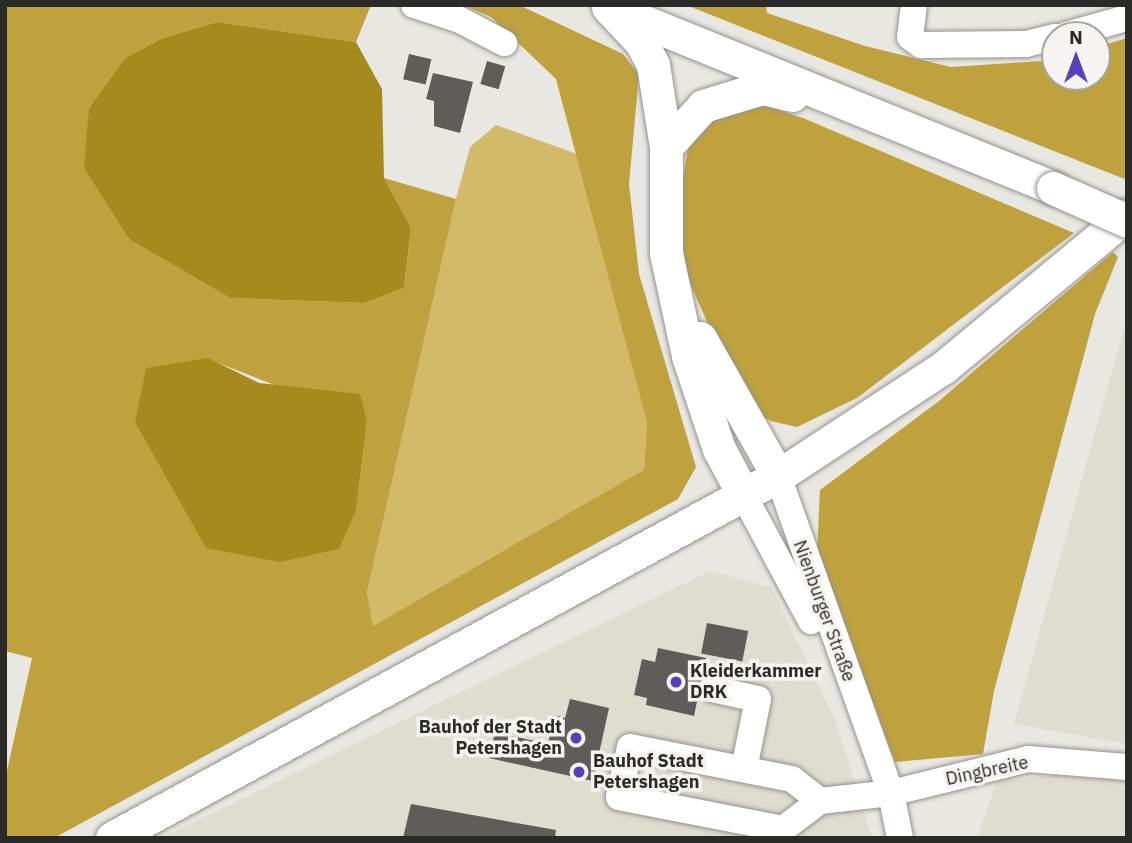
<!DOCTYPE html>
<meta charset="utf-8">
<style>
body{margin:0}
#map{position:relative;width:1132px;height:843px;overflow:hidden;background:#e9e7e2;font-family:"IBM Plex Sans",sans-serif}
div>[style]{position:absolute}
.built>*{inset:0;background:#dfdcd0}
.green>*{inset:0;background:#d3ba68}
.forest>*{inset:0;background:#bfa23d}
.water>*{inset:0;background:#a68a1d}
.building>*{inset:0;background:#5f5d59;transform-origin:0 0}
.roads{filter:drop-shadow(0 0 2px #93928e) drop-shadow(0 0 2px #93928e)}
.minor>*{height:26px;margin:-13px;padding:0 13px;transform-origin:13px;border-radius:13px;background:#fff}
.major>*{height:33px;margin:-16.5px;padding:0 16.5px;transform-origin:16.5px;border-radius:16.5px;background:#fff}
.bridges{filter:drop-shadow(0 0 2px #93928e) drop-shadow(0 0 2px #93928e)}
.major-bridge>*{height:33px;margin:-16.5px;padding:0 16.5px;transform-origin:16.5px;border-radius:16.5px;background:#fff}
.dots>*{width:19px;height:19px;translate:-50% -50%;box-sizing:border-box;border:4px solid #f6f4f0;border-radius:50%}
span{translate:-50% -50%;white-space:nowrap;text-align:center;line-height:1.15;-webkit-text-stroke:7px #f6f4f0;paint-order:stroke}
.street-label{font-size:18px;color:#2a2a28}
.poi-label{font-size:18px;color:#2a2a28;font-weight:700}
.left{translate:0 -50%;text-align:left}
.right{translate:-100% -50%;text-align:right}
.frame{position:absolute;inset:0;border:7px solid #2a2a28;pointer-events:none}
.north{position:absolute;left:1041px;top:21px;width:70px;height:70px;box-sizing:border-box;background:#f6f4f0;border:2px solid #a4a3a0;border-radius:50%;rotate:0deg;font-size:19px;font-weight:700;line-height:28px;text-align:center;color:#2a2a28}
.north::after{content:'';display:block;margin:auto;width:24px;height:32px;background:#5840b8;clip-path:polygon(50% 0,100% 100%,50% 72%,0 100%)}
</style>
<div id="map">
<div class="built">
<div style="clip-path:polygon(1124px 328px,1127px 329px,1127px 744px,1014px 724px)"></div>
<div style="clip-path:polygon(710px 571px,771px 587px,836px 722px,872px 838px,161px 838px)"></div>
<div style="clip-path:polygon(1077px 773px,1127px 782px,1127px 838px,977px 838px,997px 781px)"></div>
</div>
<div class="green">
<div style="clip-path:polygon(496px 125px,577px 154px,647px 423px,644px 471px,373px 627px,367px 592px,456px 199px,470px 147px)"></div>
</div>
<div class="forest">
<div style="clip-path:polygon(evenodd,5px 5px,371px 5px,356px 42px,217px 22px,163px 38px,125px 58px,89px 108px,130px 240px,230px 298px,364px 303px,404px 288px,411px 228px,384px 178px,456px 199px,367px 592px,373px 626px,644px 470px,647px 423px,556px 79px,491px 17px,463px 5px,519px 5px,623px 54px,639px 75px,629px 184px,639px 274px,696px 467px,678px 499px,54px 838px,5px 838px,5px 780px,32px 658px,5px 651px,5px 5px,208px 359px,367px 421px,356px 509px,206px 548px,181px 495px,208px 359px)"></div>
<div style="clip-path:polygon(686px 5px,766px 5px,767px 13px,865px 46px,951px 67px,1055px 60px,1055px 77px,1097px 77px,1097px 47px,1127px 38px,1127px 180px)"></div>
<div style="clip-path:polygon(754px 102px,803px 118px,1074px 233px,857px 398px,797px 427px,771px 421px,750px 410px,735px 385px,685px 272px,680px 200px,688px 147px,714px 116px)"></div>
<div style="clip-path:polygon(1113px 252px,1118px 257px,1095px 314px,994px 691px,983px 754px,895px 762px,817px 552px,820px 490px,939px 401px)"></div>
</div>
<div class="water">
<div style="clip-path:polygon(217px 22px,356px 42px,382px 89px,384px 178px,411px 228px,404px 288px,364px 303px,230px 298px,130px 240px,84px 168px,89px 108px,125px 58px,163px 38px)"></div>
<div style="clip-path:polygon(208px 358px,259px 383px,360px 394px,367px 421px,356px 510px,339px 549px,280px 562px,206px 548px,135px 422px,146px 368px)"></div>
</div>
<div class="building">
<div style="left:409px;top:54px;width:23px;height:26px;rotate:13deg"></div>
<div style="left:487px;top:61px;width:19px;height:24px;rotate:16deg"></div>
<div style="clip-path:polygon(433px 73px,473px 82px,460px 133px,434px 126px,434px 101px,426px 99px)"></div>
<div style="left:707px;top:623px;width:42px;height:31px;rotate:11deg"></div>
<div style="clip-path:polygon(658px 648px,706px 658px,694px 716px,646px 705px,647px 698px,634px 695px,642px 659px,655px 662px)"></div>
<div style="clip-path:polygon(570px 699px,609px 708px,593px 781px,489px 758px,495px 732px,548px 744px,554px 715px,565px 718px)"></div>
<div style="clip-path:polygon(411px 804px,556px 830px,555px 838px,403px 838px)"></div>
</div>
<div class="roads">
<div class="minor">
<div style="left:414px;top:5px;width:48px;rotate:18.1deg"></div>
<div style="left:460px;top:20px;width:50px;rotate:27.6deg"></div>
<div style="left:914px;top:5px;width:32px;rotate:97deg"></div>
<div style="left:910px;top:37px;width:14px;rotate:36deg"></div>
<div style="left:921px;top:45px;width:105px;rotate:-0.5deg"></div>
<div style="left:1026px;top:44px;width:30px;rotate:-14deg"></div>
<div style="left:1066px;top:35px;width:63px;rotate:-15.6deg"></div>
<div style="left:778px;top:476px;width:337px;rotate:70.4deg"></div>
<div style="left:891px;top:793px;width:46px;rotate:78.7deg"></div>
<div style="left:744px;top:496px;width:142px;rotate:61.8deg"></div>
<div style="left:712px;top:689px;width:47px;rotate:12.3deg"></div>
<div style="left:758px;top:699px;width:71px;rotate:101.3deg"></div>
<div style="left:820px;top:801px;width:46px;rotate:142.9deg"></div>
<div style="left:783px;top:829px;width:167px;rotate:-169deg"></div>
<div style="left:619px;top:797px;width:51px;rotate:-77.6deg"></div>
<div style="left:630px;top:747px;width:165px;rotate:11.2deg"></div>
<div style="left:792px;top:779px;width:36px;rotate:38deg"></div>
<div style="left:820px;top:801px;width:71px;rotate:-6.4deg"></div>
<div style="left:891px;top:793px;width:141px;rotate:-13.9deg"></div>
<div style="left:1028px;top:759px;width:99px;rotate:4.6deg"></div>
</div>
<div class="major">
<div style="left:608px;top:7px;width:48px;rotate:46.7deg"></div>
<div style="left:641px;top:42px;width:26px;rotate:62deg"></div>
<div style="left:653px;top:65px;width:83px;rotate:81deg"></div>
<div style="left:666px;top:147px;width:106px;rotate:90deg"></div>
<div style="left:666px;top:253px;width:105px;rotate:77.9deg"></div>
<div style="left:688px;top:356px;width:98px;rotate:71.6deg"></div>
<div style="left:719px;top:449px;width:53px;rotate:62deg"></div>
<div style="left:618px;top:11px;width:470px;rotate:22.1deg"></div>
<div style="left:666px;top:147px;width:55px;rotate:-47.9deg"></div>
<div style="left:703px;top:106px;width:62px;rotate:-17deg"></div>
<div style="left:762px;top:88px;width:31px;rotate:13deg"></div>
<div style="left:700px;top:338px;width:159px;rotate:60.5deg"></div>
<div style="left:112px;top:838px;width:758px;rotate:-28.53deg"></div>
<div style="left:778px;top:476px;width:199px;rotate:-33.3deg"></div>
<div style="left:944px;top:367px;width:238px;rotate:-39.7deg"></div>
</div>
</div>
<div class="bridges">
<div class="major-bridge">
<div style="left:1053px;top:188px;width:81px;rotate:24deg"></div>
</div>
</div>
<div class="dots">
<div style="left:676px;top:682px;background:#5840b8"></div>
<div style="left:576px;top:738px;background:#5840b8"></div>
<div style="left:579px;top:772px;background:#5840b8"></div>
</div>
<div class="street-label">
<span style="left:824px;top:611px;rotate:70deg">Nienburger Straße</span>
<span style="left:987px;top:771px;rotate:-12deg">Dingbreite</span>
</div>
<div class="poi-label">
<span class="left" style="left:690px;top:682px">Kleiderkammer<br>DRK</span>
<span class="right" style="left:562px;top:738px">Bauhof der Stadt<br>Petershagen</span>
<span class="left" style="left:593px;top:772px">Bauhof Stadt<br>Petershagen</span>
</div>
<div class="frame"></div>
<div class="north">N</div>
</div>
